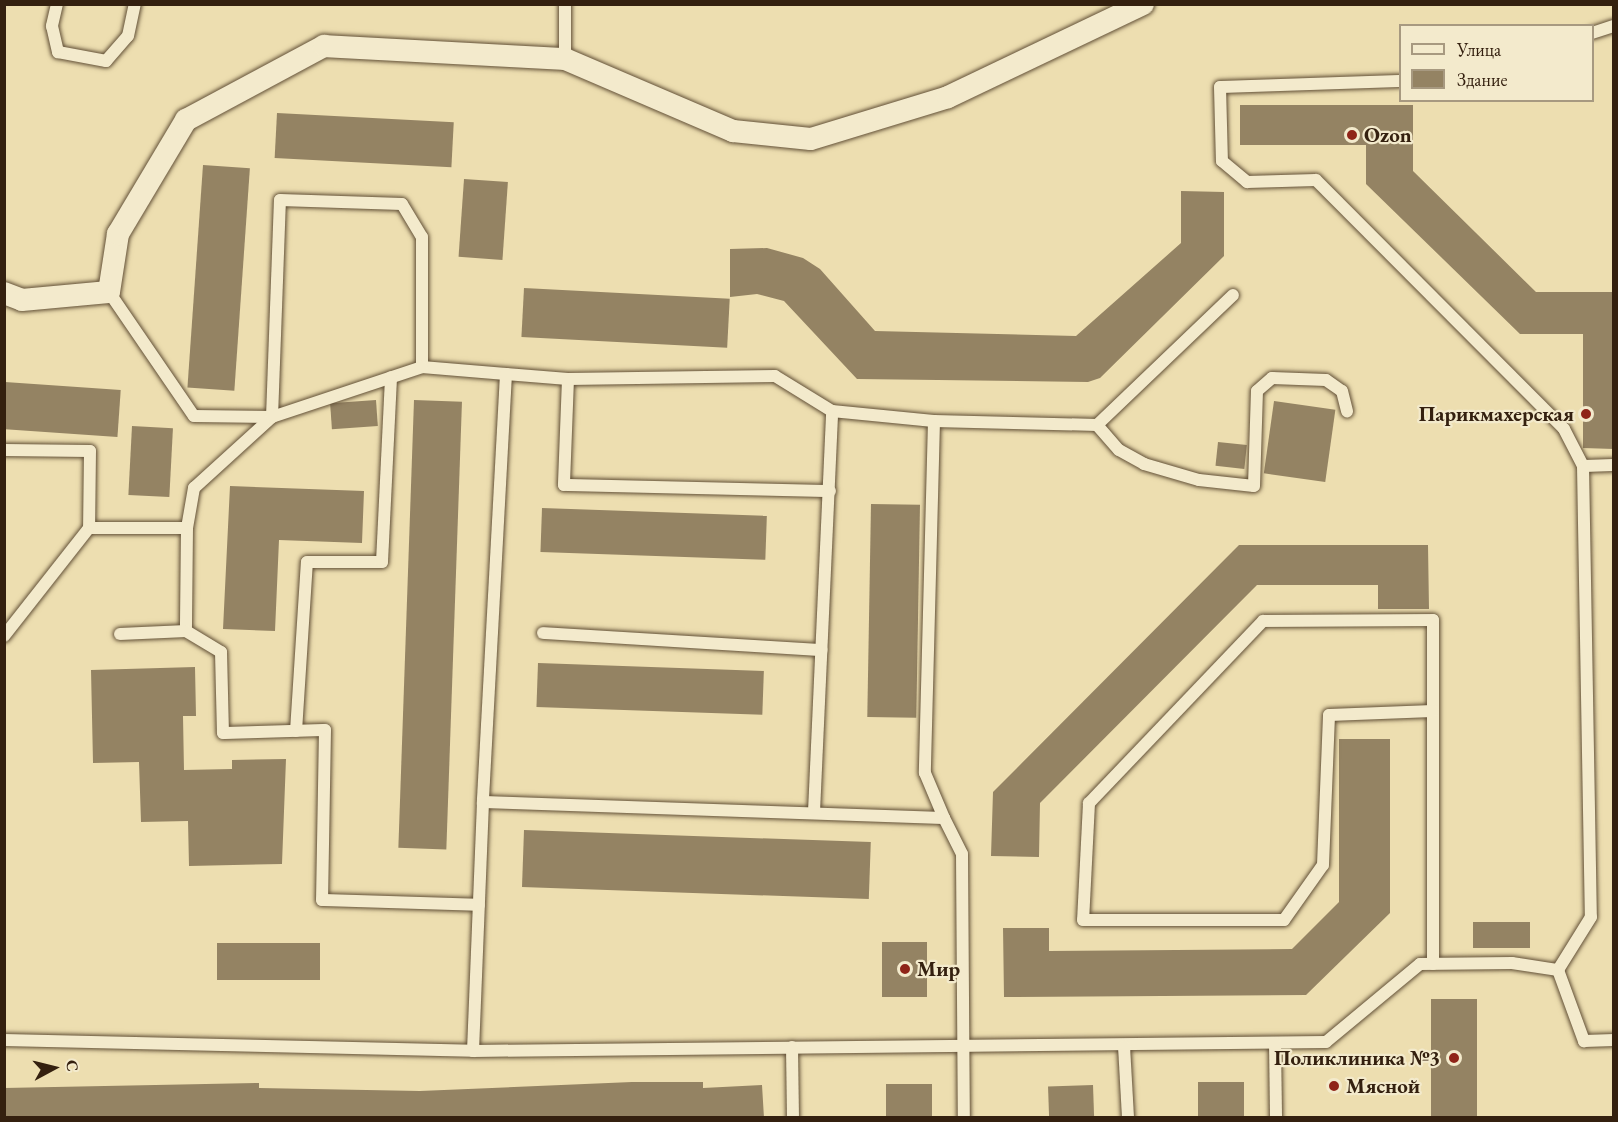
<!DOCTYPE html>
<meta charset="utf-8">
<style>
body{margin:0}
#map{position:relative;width:1618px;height:1122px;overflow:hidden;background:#eddeb0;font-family:"EB Garamond",serif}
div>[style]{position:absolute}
.building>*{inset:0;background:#948363;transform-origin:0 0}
.roads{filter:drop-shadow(0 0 2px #625037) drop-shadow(0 0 2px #625037)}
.lane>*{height:12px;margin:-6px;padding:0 6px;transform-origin:6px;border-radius:6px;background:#f3eacc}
.street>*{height:22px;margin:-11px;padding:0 11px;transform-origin:11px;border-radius:11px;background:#f3eacc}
.dots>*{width:16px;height:16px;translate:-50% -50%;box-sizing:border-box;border:3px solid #f3eacc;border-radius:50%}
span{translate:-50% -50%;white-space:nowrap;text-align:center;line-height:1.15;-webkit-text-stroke:4.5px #f3eacc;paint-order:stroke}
.poi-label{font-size:21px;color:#34200f;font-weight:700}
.left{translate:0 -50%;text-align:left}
.right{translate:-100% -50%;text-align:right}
.frame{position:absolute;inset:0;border:6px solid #34200f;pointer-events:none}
.legend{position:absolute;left:1399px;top:24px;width:195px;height:78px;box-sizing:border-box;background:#f3eacc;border:2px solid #a79980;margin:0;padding:8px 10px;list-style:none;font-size:18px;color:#34200f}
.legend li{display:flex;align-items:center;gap:12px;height:30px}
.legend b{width:30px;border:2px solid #a79980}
.north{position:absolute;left:24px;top:1038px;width:60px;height:60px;-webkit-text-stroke:4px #f3eacc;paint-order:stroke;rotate:83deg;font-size:16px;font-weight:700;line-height:24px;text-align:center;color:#34200f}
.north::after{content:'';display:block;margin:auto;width:21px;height:27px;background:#34200f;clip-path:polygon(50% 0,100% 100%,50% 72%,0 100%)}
</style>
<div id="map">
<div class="building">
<div style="clip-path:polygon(1240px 105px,1413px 105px,1413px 171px,1536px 292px,1614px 292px,1614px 449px,1583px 448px,1583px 334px,1520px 334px,1366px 184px,1366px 145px,1240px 145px)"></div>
<div style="left:277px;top:113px;width:177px;height:45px;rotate:3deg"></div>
<div style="left:203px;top:165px;width:47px;height:223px;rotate:4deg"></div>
<div style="left:464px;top:179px;width:44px;height:78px;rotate:4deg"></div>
<div style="clip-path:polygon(1181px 191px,1224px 192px,1224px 256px,1100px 378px,1088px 382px,857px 379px,784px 301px,757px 294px,730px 297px,730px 249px,767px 248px,803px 258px,820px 269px,875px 331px,1076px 336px,1181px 243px)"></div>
<div style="left:524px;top:288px;width:206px;height:49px;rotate:3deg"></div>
<div style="left:5px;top:382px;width:116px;height:47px;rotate:4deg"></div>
<div style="left:376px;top:400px;width:26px;height:46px;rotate:86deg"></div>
<div style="left:414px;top:400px;width:48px;height:448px;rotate:2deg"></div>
<div style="left:1274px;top:401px;width:62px;height:73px;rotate:8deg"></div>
<div style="left:132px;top:426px;width:41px;height:69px;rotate:3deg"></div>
<div style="left:1218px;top:442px;width:29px;height:24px;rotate:6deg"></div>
<div style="clip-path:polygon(230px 486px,364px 491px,362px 543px,279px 540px,275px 631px,223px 629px)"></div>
<div style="left:871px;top:504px;width:49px;height:213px;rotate:1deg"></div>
<div style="left:542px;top:508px;width:225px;height:44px;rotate:2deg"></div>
<div style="clip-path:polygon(1239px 545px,1428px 545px,1429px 609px,1378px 609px,1378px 585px,1257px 585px,1040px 803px,1039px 857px,991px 856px,993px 792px)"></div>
<div style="left:538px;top:663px;width:226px;height:44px;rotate:2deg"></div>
<div style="clip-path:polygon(195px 667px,196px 716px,183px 716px,184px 770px,232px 769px,232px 760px,286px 759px,282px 864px,189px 866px,188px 821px,141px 822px,139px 762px,93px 763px,91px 670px)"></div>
<div style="clip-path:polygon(1339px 739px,1390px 739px,1390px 913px,1306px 995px,1004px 997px,1003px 928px,1049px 928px,1049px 951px,1292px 949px,1339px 902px)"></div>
<div style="left:524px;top:830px;width:347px;height:57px;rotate:2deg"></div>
<div style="left:1473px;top:922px;width:57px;height:26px"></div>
<div style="left:882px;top:942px;width:45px;height:55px"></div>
<div style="left:320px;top:943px;width:37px;height:103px;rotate:90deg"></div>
<div style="left:1431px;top:999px;width:46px;height:119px"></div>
<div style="clip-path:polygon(632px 1082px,703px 1082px,703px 1088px,762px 1085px,764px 1118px,4px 1118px,4px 1088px,259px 1083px,259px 1088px,420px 1091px)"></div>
<div style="left:1244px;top:1082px;width:36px;height:46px;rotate:90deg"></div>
<div style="left:932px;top:1084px;width:34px;height:46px;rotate:90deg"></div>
<div style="left:1093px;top:1085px;width:33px;height:45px;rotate:88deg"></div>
</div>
<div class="roads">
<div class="lane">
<div style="left:57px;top:4px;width:23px;rotate:103deg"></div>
<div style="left:52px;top:26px;width:27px;rotate:77deg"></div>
<div style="left:58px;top:52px;width:49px;rotate:10.6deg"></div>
<div style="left:106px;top:61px;width:33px;rotate:-49deg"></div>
<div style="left:128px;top:36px;width:33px;rotate:-78deg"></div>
<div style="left:1592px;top:33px;width:23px;rotate:-18deg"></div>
<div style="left:565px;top:59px;width:55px;rotate:-90deg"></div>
<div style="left:1400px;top:81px;width:180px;rotate:178.1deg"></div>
<div style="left:1220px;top:87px;width:74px;rotate:88.5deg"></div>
<div style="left:1222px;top:161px;width:33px;rotate:40deg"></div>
<div style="left:1247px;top:182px;width:69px;rotate:-1.7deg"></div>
<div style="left:1316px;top:180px;width:351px;rotate:45.1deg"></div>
<div style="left:1564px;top:429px;width:42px;rotate:62.8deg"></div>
<div style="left:1583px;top:466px;width:451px;rotate:89deg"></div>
<div style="left:1591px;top:917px;width:62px;rotate:121.9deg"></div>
<div style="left:109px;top:292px;width:150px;rotate:55.6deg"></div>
<div style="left:194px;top:416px;width:78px;rotate:0.7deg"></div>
<div style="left:272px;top:417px;width:217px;rotate:-87.9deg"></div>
<div style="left:280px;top:200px;width:122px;rotate:1.9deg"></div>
<div style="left:402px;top:204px;width:39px;rotate:59deg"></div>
<div style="left:422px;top:237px;width:130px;rotate:90deg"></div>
<div style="left:422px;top:367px;width:84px;rotate:4.8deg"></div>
<div style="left:506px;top:374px;width:429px;rotate:93.1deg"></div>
<div style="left:483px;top:802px;width:461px;rotate:2deg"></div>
<div style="left:944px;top:818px;width:40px;rotate:63.4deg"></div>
<div style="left:962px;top:854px;width:264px;rotate:89.6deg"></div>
<div style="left:506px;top:374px;width:62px;rotate:4.6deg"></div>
<div style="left:568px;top:379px;width:106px;rotate:92.2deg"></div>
<div style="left:564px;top:485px;width:266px;rotate:1.3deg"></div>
<div style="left:568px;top:379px;width:207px;rotate:-0.8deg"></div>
<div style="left:775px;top:376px;width:67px;rotate:31.6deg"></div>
<div style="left:832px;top:411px;width:102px;rotate:5.6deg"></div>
<div style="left:934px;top:421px;width:163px;rotate:1.4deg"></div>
<div style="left:1097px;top:425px;width:188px;rotate:-43.7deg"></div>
<div style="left:934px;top:421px;width:352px;rotate:91.5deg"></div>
<div style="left:925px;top:773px;width:49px;rotate:67.1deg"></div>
<div style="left:1097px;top:425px;width:33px;rotate:49deg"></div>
<div style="left:1119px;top:450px;width:29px;rotate:29deg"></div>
<div style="left:1144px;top:464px;width:57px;rotate:16.2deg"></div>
<div style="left:1199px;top:480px;width:55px;rotate:6.2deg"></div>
<div style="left:1254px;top:486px;width:95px;rotate:-88.2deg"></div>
<div style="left:1257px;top:391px;width:20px;rotate:-41deg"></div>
<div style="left:1272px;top:378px;width:54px;rotate:2.1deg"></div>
<div style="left:1326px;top:380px;width:19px;rotate:35deg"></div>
<div style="left:1342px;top:391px;width:21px;rotate:76deg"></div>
<div style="left:4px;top:450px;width:86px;rotate:0.7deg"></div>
<div style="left:90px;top:451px;width:77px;rotate:90.7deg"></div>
<div style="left:89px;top:528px;width:98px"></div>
<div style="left:187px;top:528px;width:41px;rotate:-80.1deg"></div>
<div style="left:194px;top:488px;width:105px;rotate:-42.3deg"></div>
<div style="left:272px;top:417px;width:158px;rotate:-18.4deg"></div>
<div style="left:1583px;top:466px;width:31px;rotate:-2deg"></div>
<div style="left:187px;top:528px;width:103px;rotate:90.6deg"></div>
<div style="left:186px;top:631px;width:41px;rotate:31deg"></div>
<div style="left:221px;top:652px;width:81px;rotate:88.6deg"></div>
<div style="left:223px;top:733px;width:102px;rotate:-1.7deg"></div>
<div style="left:325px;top:730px;width:170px;rotate:91deg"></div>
<div style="left:322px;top:900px;width:157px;rotate:1.8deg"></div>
<div style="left:543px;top:633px;width:279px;rotate:3.5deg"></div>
<div style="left:120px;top:634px;width:66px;rotate:-2.6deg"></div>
<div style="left:4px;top:636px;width:137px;rotate:-51.8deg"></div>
<div style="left:296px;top:731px;width:169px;rotate:-86.3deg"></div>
<div style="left:307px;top:562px;width:75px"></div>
<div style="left:382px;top:562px;width:185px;rotate:-87.2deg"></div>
<div style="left:814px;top:812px;width:401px;rotate:-87.4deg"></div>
<div style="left:1433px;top:964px;width:344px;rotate:-90deg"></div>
<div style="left:1433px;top:620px;width:170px;rotate:179.7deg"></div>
<div style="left:1263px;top:621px;width:252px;rotate:133.7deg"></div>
<div style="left:1089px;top:803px;width:117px;rotate:92.9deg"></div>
<div style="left:1083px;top:920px;width:201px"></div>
<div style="left:1284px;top:920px;width:67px;rotate:-54.7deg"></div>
<div style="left:1323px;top:865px;width:150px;rotate:-87.7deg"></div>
<div style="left:1329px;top:715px;width:104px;rotate:-2.2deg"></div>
<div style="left:4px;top:1040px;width:469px;rotate:1.3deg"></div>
<div style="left:473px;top:1051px;width:853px;rotate:-0.6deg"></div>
<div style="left:1326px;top:1042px;width:122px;rotate:-39.7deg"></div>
<div style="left:1420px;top:964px;width:92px;rotate:-0.6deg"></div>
<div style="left:1512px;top:963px;width:47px;rotate:8.7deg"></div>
<div style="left:1558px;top:970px;width:76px;rotate:69.9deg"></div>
<div style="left:1584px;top:1041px;width:30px;rotate:-2deg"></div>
<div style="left:1275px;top:1043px;width:75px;rotate:89.2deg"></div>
<div style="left:1124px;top:1046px;width:72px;rotate:86.8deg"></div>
<div style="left:792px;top:1047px;width:71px;rotate:89.2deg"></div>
<div style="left:473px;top:1051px;width:249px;rotate:-87.7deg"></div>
</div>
<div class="street">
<div style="left:4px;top:293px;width:19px;rotate:21deg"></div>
<div style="left:22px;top:300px;width:87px;rotate:-5.3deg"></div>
<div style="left:109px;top:292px;width:59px;rotate:-81.2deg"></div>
<div style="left:118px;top:234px;width:133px;rotate:-59.2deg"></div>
<div style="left:186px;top:120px;width:157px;rotate:-28.2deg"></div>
<div style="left:324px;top:46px;width:241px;rotate:3.1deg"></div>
<div style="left:565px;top:59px;width:183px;rotate:23.2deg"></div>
<div style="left:733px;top:131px;width:78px;rotate:5.9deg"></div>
<div style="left:811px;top:139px;width:143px;rotate:-17deg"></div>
<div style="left:948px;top:97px;width:216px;rotate:-25.5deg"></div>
</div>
</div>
<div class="dots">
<div style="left:1352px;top:135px;background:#8f2418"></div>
<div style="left:1586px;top:414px;background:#8f2418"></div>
<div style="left:905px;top:969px;background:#8f2418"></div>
<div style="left:1454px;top:1058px;background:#8f2418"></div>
<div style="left:1334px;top:1086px;background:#8f2418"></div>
</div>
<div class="poi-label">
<span class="left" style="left:1364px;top:135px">Ozon</span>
<span class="right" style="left:1574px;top:414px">Парикмахерская</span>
<span class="left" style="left:917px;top:969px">Мир</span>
<span class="right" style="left:1440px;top:1058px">Поликлиника №3</span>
<span class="left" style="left:1346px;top:1086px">Мясной</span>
</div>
<div class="frame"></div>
<ul class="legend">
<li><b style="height:8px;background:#f3eacc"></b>Улица</li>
<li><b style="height:16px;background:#948363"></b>Здание</li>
</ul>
<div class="north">С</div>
</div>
